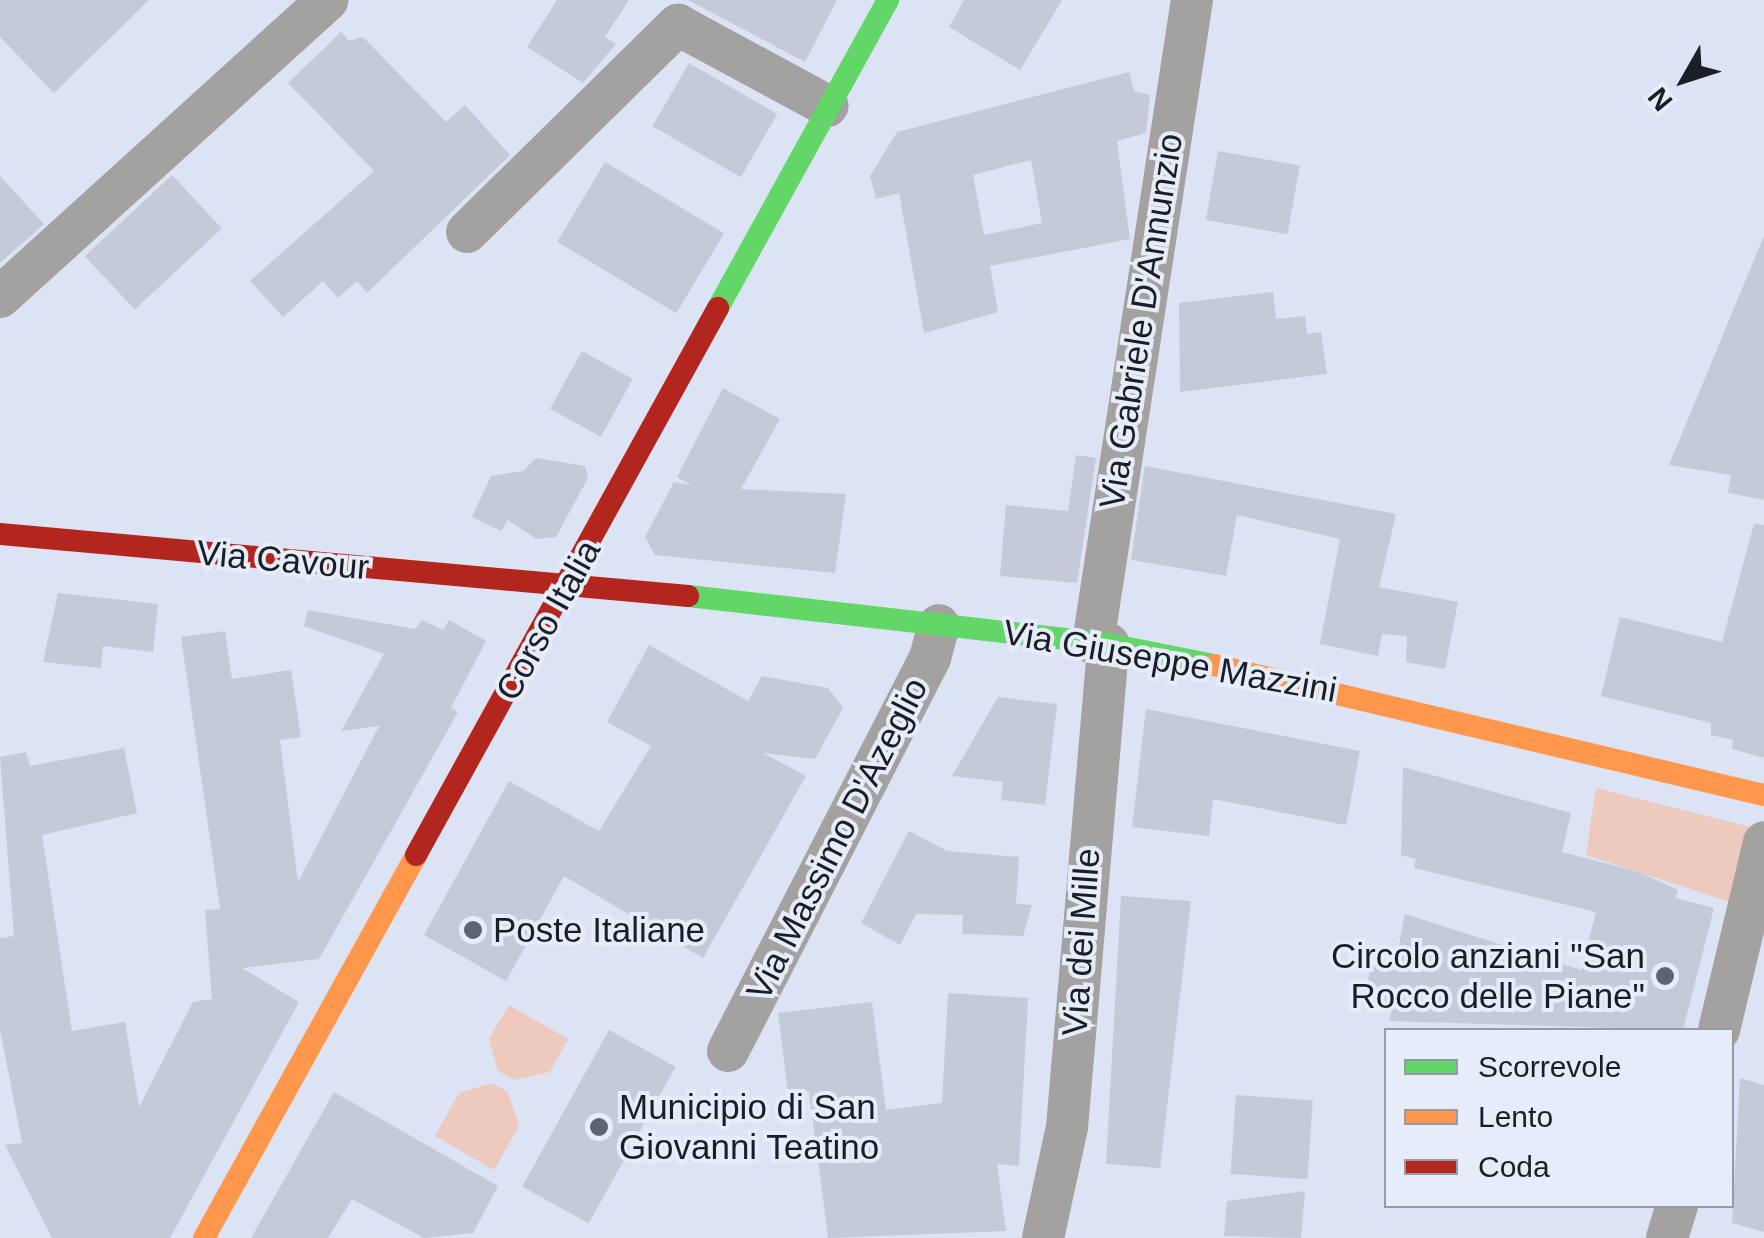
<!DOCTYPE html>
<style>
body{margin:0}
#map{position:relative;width:1764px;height:1238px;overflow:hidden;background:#dce3f4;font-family:Arial,sans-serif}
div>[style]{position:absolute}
.green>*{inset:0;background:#edcabd}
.building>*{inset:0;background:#c4cad7;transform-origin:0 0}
.street>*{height:42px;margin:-21px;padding:0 21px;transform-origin:21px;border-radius:21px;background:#a4a1a1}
.fast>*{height:22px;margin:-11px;padding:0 11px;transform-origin:11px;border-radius:11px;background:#63d668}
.slow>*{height:22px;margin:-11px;padding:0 11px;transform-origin:11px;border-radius:11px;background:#ff974d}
.jam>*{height:22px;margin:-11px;padding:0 11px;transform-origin:11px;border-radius:11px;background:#b3261e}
.dots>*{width:28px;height:28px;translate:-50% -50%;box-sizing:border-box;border:5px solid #e7ecf9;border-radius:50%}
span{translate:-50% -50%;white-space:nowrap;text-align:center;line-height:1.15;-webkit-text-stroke:8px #e7ecf9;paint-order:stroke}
.street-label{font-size:35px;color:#1a1e29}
.poi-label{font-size:35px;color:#1a1e29}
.left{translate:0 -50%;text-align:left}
.right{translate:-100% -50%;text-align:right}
.legend{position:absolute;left:1384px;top:1028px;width:350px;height:180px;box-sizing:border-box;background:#e7ecf9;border:2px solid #959aa6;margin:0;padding:12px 18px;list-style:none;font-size:30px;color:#1a1e29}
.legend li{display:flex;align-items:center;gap:20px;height:50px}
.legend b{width:50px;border:2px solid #959aa6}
.north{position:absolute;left:1634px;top:30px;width:100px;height:100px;-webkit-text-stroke:8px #e7ecf9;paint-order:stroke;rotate:231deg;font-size:28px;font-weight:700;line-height:40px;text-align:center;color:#1a1e29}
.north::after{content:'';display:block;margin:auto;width:35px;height:45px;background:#1a1e29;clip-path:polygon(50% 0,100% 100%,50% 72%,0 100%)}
</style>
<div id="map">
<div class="green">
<div style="clip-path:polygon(1596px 788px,1750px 827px,1730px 902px,1586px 855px)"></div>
<div style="clip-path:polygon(509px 1005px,568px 1039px,550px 1072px,515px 1080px,498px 1071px,489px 1039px)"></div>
<div style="clip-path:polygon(492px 1083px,508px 1092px,519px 1126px,494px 1170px,435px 1136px,459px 1093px)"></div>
</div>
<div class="building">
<div style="clip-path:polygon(0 0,149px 0,54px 93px,0 37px)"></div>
<div style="clip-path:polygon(557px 0,629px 0,605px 37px,616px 44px,583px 83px,527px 47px)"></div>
<div style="clip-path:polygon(688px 0,837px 0,805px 62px)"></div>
<div style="clip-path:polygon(964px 0,1062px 0,1020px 70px,949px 27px)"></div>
<div style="clip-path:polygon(341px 32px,349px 41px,363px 37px,446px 122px,465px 105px,510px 155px,367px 293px,357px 281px,338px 298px,323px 281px,283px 317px,250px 281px,374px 171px,288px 83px)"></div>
<div style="left:689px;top:63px;width:102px;height:73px;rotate:30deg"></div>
<div style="clip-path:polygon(evenodd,1129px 72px,1134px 91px,1150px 95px,1146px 133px,1117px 141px,1130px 239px,990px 266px,998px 312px,924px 333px,899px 193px,876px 199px,870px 176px,897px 132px,1129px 72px,1031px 160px,1042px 223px,984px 235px,973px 175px,1031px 160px)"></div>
<div style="left:1218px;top:151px;width:83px;height:70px;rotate:10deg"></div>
<div style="left:605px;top:162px;width:139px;height:93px;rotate:31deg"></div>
<div style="left:172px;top:175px;width:73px;height:119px;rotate:47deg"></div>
<div style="clip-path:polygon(0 176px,44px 224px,0 263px)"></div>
<div style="clip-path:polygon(1763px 238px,1764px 238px,1764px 500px,1728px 493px,1731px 475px,1669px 465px)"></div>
<div style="clip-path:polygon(1273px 292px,1276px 319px,1305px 316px,1307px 334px,1321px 332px,1327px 374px,1180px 392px,1179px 303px)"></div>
<div style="left:582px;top:351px;width:58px;height:66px;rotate:29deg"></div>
<div style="clip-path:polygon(723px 388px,780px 419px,741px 489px,846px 494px,835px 573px,655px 555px,645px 537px,674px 482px,691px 485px,677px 477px)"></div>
<div style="clip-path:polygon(1076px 455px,1096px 458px,1077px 583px,1000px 576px,1006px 505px,1068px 511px)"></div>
<div style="clip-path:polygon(536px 458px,585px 466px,588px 478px,556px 537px,536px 539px,508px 520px,501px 531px,472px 517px,491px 476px,523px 471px)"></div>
<div style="clip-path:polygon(1145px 466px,1396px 514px,1379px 587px,1458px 602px,1445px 669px,1406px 662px,1407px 636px,1382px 634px,1378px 656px,1320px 644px,1340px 539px,1237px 515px,1226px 576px,1131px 560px)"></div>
<div style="clip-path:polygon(1754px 524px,1764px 525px,1764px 758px,1732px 749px,1733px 740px,1711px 735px,1711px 723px,1601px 696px,1620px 617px,1722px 642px)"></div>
<div style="clip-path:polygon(58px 593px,158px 604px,153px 652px,103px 646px,101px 668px,43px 662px)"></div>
<div style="clip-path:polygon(308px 610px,415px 629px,422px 620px,443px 630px,449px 620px,486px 641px,451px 708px,458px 712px,319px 959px,242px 968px,299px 1002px,170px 1238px,52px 1238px,5px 1145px,22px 1143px,0 1029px,0 938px,14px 936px,0 757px,26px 752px,30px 766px,124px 748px,137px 813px,42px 835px,72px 1031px,125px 1022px,139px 1107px,193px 1002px,212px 999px,205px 910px,220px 909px,181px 637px,225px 631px,232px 679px,291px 670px,301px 737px,280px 740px,298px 882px,379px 726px,341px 731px,384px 654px,304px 626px)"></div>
<div style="clip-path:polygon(649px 645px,748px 701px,762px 676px,828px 688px,843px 708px,815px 759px,763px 753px,806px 776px,703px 958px,564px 876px,506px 981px,424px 935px,509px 781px,599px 831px,651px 746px,607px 722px)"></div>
<div style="clip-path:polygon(998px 697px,1057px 704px,1045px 805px,1001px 800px,1003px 782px,952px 776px)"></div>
<div style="clip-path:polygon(1146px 709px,1360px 751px,1346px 825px,1213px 799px,1209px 836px,1132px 827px)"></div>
<div style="clip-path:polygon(1403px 767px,1571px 813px,1562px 852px,1639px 872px,1678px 890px,1675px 898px,1714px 908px,1683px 1030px,1389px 1021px,1392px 1010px,1363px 1005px,1371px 965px,1394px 971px,1405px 914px,1581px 970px,1596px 912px,1414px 868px,1416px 859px,1401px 855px)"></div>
<div style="clip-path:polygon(909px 831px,947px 851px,1019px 857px,1016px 904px,1032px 905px,1023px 936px,962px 934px,963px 915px,916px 914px,900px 945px,861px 923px)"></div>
<div style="clip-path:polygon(1121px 896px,1191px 901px,1160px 1168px,1106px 1164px)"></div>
<div style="clip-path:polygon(948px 993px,1028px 998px,1019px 1166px,997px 1164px,1006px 1231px,828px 1238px,809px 1091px,788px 1093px,778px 1013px,872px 1002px,886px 1110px,942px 1103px)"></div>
<div style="left:609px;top:1030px;width:76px;height:179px;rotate:29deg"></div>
<div style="clip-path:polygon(1740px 1078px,1764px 1085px,1764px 1232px,1732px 1223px)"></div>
<div style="clip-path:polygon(334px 1092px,498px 1186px,473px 1233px,424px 1238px,352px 1199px,328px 1238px,251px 1238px)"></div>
<div style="left:1236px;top:1095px;width:77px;height:79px;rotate:4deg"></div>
<div style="clip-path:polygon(1305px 1191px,1301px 1238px,1224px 1236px,1227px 1201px)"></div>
</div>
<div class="street">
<div style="left:467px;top:232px;width:296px;rotate:-44.5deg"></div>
<div style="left:678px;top:25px;width:170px;rotate:28.4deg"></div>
<div style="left:0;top:297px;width:442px;rotate:-42.2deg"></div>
<div style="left:1093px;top:643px;width:651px;rotate:-81.25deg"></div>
<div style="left:1719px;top:1030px;width:193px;rotate:-76.5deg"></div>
<div style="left:728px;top:1051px;width:442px;rotate:-62.8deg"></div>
<div style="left:930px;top:658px;width:34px;rotate:-75deg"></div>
<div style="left:1043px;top:1238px;width:114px;rotate:-77.8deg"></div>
<div style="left:1067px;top:1127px;width:485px;rotate:-85.1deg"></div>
<div style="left:1667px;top:1238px;width:34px;rotate:-73deg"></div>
</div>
<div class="fast">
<div style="left:718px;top:308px;width:352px;rotate:-61.1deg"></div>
<div style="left:688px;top:596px;width:423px;rotate:6.5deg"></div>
<div style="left:1108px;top:644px;width:108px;rotate:11.2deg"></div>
</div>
<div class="slow">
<div style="left:1214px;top:665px;width:565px;rotate:13.3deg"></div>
<div style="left:204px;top:1238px;width:438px;rotate:-61deg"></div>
</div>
<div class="jam">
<div style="left:0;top:534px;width:691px;rotate:5.15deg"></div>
<div style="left:416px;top:855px;width:625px;rotate:-61.1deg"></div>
</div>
<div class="dots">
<div style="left:473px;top:930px;background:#5e6370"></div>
<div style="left:1665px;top:976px;background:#5e6370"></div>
<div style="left:599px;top:1127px;background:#5e6370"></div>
</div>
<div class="street-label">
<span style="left:1141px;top:321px;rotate:-81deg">Via Gabriele D'Annunzio</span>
<span style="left:283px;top:560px;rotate:5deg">Via Cavour</span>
<span style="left:548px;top:620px;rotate:-61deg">Corso Italia</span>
<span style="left:1170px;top:661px;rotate:10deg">Via Giuseppe Mazzini</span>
<span style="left:837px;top:839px;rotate:-63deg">Via Massimo D'Azeglio</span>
<span style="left:1081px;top:942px;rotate:-86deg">Via dei Mille</span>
</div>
<div class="poi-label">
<span class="left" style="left:493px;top:930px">Poste Italiane</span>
<span class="right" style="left:1645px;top:976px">Circolo anziani "San<br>Rocco delle Piane"</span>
<span class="left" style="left:619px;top:1127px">Municipio di San<br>Giovanni Teatino</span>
</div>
<ul class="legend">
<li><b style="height:12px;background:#63d668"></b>Scorrevole</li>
<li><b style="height:12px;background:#ff974d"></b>Lento</li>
<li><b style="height:12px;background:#b3261e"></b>Coda</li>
</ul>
<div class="north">N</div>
</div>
